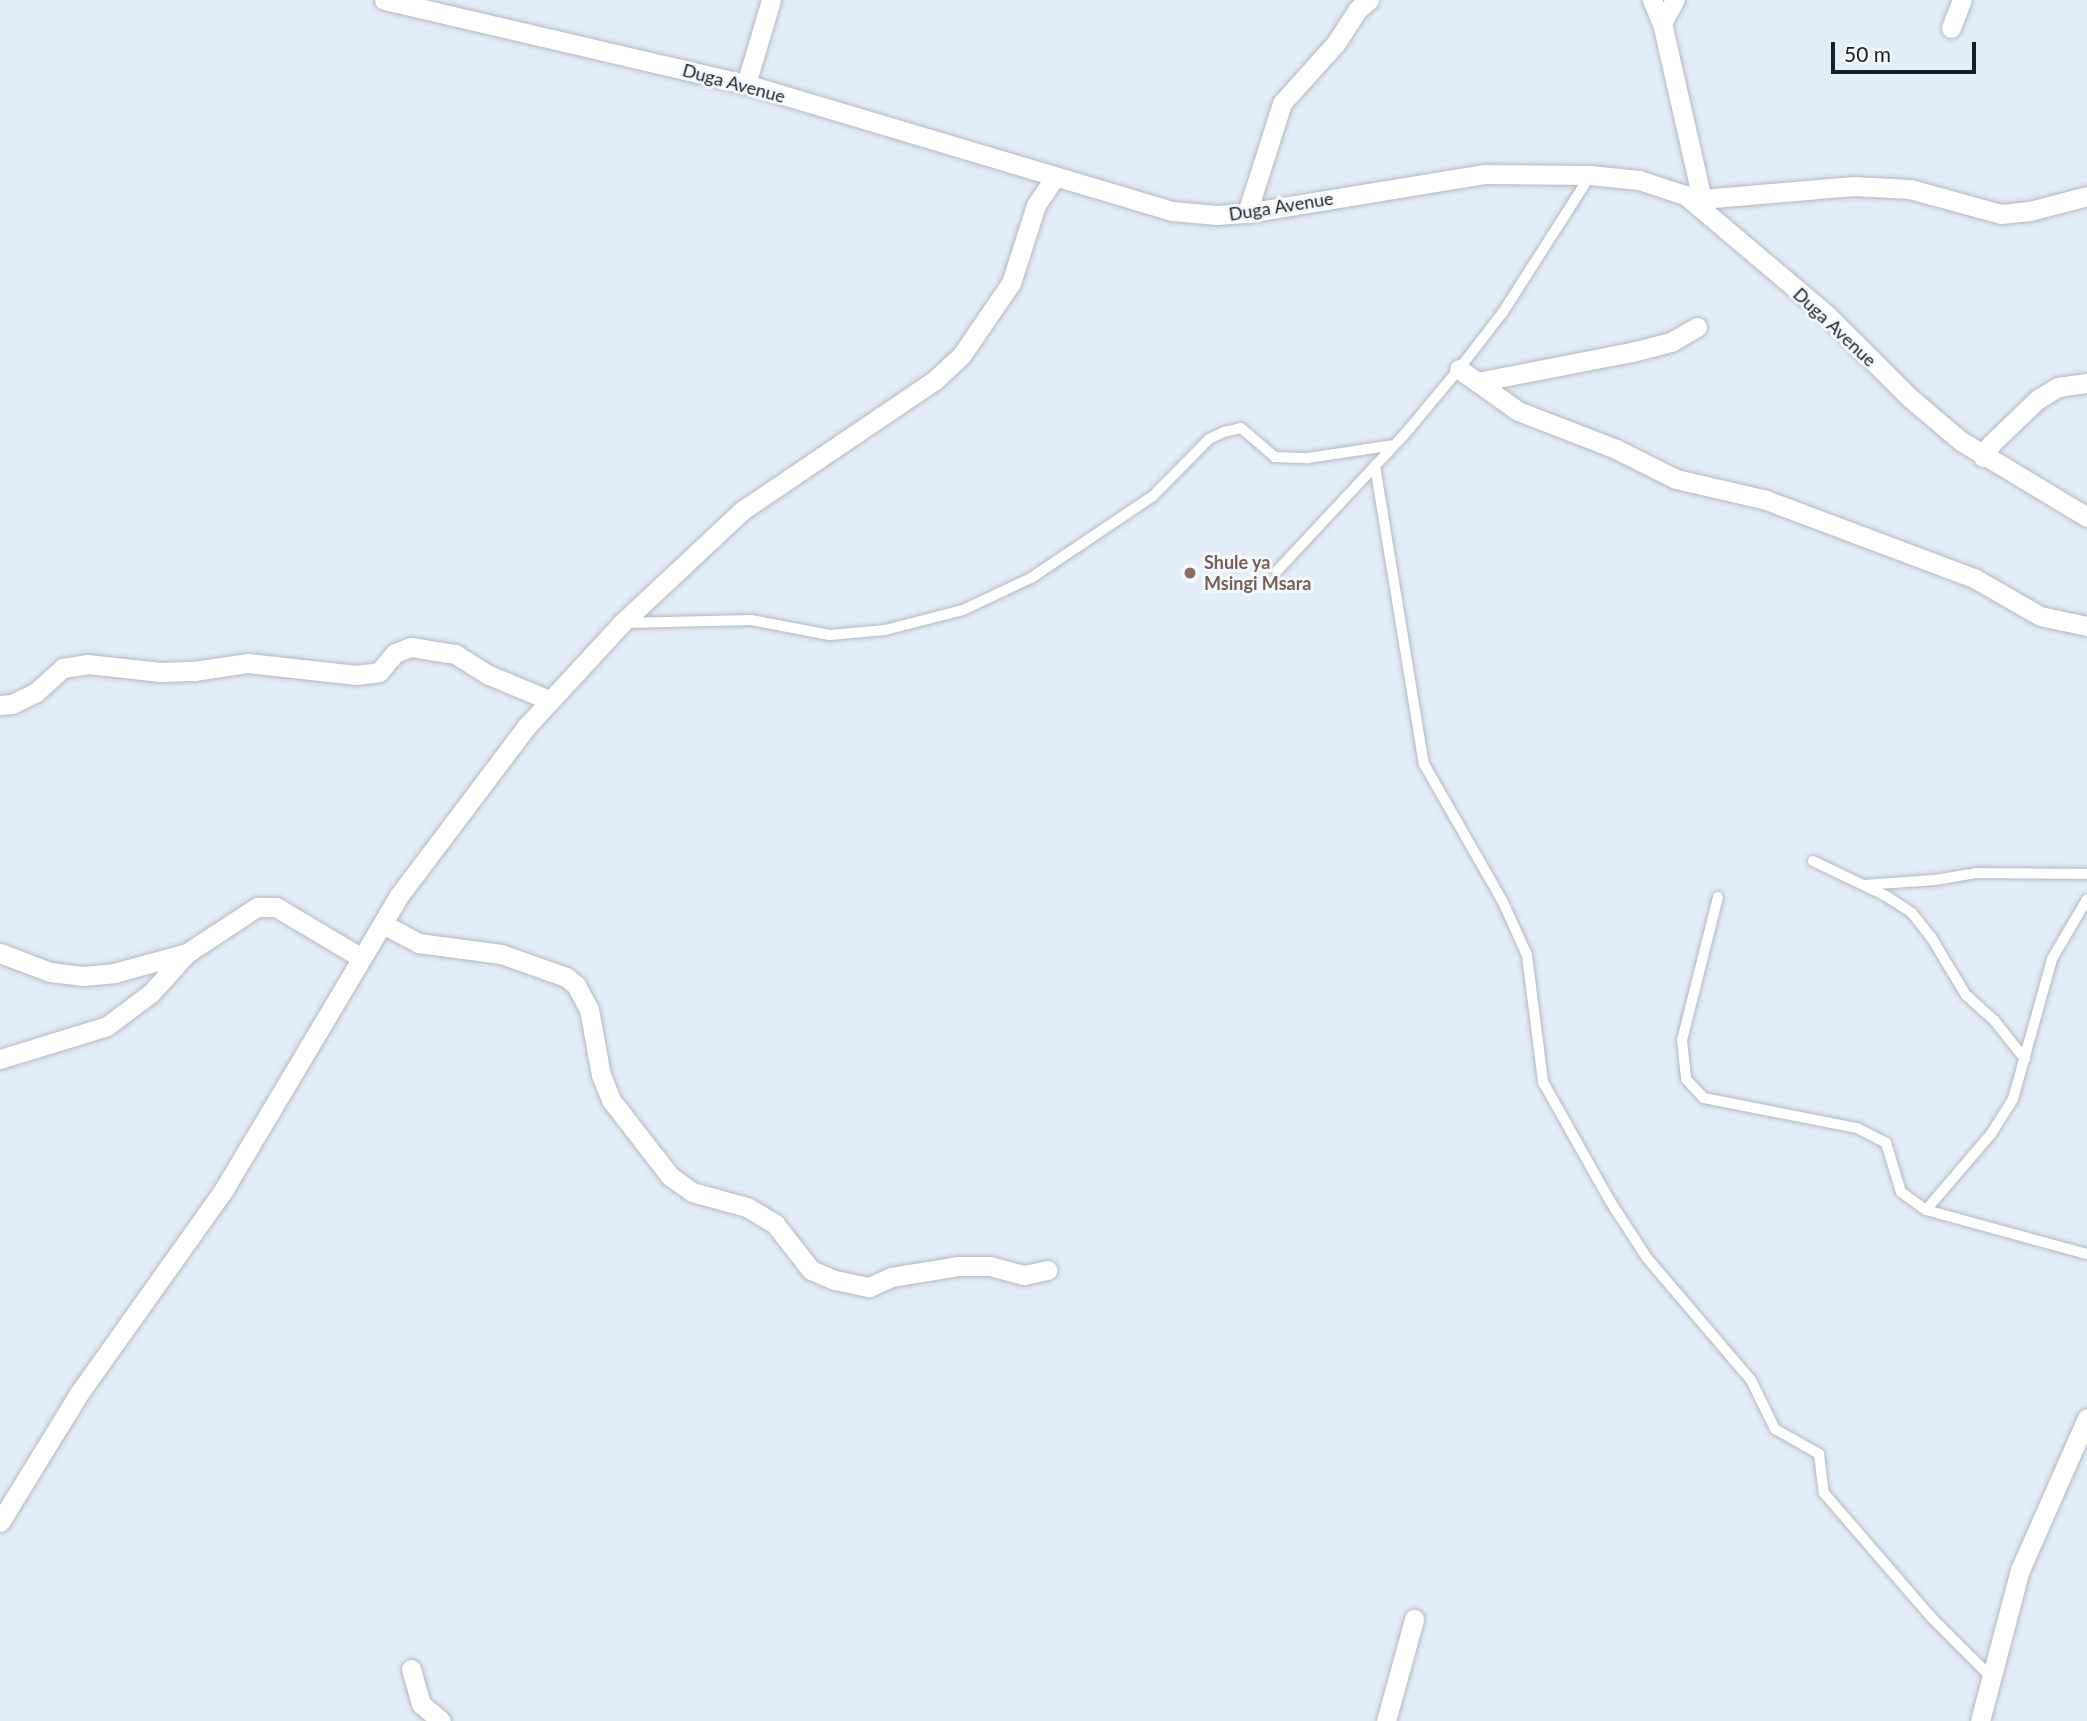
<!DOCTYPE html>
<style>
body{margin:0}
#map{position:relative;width:2087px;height:1721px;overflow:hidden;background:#e4ecf5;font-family:Lato,sans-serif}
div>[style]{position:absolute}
.roads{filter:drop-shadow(0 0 2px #b2b9c2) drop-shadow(0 0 2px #b2b9c2)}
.lane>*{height:10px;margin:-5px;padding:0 5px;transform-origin:5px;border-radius:5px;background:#fff}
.street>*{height:19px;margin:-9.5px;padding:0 9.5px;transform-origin:9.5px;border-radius:9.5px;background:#fff}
.dots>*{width:19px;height:19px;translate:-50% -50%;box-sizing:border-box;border:4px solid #f4f9fe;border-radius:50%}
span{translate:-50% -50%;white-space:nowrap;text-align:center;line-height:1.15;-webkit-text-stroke:6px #f4f9fe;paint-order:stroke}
.street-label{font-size:18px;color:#1c1f22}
.education-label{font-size:18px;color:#785e54;font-weight:700}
.left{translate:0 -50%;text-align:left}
.scale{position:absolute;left:1831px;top:42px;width:145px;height:32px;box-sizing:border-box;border:4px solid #1c1f22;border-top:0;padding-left:9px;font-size:21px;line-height:24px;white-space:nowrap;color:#1c1f22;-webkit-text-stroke:5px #f4f9fe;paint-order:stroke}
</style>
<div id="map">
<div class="roads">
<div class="lane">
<div style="left:1375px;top:466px;width:302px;rotate:80.7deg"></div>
<div style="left:1424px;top:764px;width:157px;rotate:60.2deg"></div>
<div style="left:1502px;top:900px;width:60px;rotate:65.6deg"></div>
<div style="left:1527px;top:955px;width:128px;rotate:82.8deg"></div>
<div style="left:1543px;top:1082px;width:137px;rotate:60.6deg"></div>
<div style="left:1610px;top:1201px;width:68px;rotate:57deg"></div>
<div style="left:1647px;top:1258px;width:160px;rotate:49.6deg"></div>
<div style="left:1751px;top:1380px;width:55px;rotate:63.9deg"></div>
<div style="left:1775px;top:1429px;width:51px;rotate:29.6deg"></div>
<div style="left:1819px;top:1454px;width:39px;rotate:83deg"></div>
<div style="left:1824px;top:1493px;width:164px;rotate:49.2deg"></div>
<div style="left:1931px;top:1617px;width:85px;rotate:45deg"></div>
<div style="left:1277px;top:571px;width:186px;rotate:-47deg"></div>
<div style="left:1404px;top:435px;width:86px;rotate:-50.2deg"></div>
<div style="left:1459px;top:369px;width:72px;rotate:-52.3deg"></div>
<div style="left:1503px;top:312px;width:161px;rotate:-57.4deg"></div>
<div style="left:625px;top:623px;width:126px;rotate:-1.4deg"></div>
<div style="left:751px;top:620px;width:80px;rotate:10.8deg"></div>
<div style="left:830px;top:635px;width:55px;rotate:-5.2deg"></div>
<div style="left:885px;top:630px;width:81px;rotate:-14.4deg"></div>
<div style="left:963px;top:610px;width:75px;rotate:-25.2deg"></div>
<div style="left:1031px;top:578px;width:147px;rotate:-33.9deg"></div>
<div style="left:1153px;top:496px;width:80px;rotate:-45.5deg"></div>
<div style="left:1209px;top:439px;width:17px;rotate:-25deg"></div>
<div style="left:1224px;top:432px;width:17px;rotate:-13deg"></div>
<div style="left:1241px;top:428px;width:45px;rotate:40.5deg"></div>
<div style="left:1275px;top:457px;width:33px;rotate:2deg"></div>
<div style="left:1308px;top:458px;width:87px;rotate:-8.6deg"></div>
<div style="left:1813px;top:861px;width:81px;rotate:25.6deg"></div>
<div style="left:1886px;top:896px;width:31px;rotate:33deg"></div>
<div style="left:1912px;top:913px;width:31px;rotate:52deg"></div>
<div style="left:1931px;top:937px;width:68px;rotate:58.9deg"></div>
<div style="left:1966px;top:995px;width:38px;rotate:42deg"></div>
<div style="left:1994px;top:1020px;width:50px;rotate:51.5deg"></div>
<div style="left:1864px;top:885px;width:71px;rotate:-4deg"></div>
<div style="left:1935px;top:880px;width:43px;rotate:-9.5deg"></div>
<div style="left:1977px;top:873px;width:110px;rotate:0.5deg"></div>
<div style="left:1718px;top:897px;width:147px;rotate:104.1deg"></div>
<div style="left:1682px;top:1040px;width:39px;rotate:84deg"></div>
<div style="left:1686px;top:1079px;width:26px;rotate:47deg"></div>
<div style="left:1704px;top:1098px;width:156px;rotate:11.1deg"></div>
<div style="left:1857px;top:1128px;width:33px;rotate:27deg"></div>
<div style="left:1886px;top:1143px;width:51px;rotate:73deg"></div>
<div style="left:1901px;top:1192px;width:31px;rotate:36deg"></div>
<div style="left:1926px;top:1210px;width:167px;rotate:15.3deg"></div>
<div style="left:1926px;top:1210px;width:100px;rotate:-49.5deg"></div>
<div style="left:1991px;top:1134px;width:41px;rotate:-57.8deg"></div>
<div style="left:2013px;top:1099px;width:145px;rotate:-74.4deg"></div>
<div style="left:2052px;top:959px;width:69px;rotate:-59.7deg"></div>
</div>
<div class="street">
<div style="left:384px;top:0;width:372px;rotate:13.1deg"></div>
<div style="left:746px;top:84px;width:445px;rotate:16.6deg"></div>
<div style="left:1172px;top:211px;width:45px;rotate:5.1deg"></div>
<div style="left:1217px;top:215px;width:30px;rotate:-4deg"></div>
<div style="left:1247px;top:213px;width:240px;rotate:-9.3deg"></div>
<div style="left:1484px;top:174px;width:106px;rotate:0.5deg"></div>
<div style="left:1590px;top:175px;width:49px;rotate:5.8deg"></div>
<div style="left:1639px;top:180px;width:48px;rotate:18.1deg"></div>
<div style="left:1685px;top:195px;width:187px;rotate:40.2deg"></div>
<div style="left:1828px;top:316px;width:116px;rotate:45deg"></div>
<div style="left:1910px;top:398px;width:67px;rotate:40.1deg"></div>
<div style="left:1961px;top:441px;width:147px;rotate:31.1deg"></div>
<div style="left:1652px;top:0;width:25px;rotate:67deg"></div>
<div style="left:1662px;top:23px;width:180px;rotate:77.2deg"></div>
<div style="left:1662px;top:23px;width:26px;rotate:-61deg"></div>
<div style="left:1951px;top:28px;width:30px;rotate:-69deg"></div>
<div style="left:746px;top:84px;width:88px;rotate:-73.4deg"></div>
<div style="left:1685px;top:195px;width:17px;rotate:13deg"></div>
<div style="left:1702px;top:199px;width:152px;rotate:-4.9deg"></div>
<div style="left:1853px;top:186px;width:57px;rotate:3deg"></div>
<div style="left:1910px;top:189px;width:94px;rotate:15.4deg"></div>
<div style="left:2001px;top:214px;width:29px;rotate:-6deg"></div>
<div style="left:2030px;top:211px;width:59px;rotate:-14.7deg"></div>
<div style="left:1247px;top:213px;width:115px;rotate:-72.3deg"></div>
<div style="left:1282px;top:103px;width:81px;rotate:-48deg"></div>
<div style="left:1336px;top:43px;width:40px;rotate:-57.1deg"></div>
<div style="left:1358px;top:9px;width:14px;rotate:-39deg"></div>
<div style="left:1459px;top:369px;width:72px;rotate:35.4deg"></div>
<div style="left:1518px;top:411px;width:105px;rotate:21.2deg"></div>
<div style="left:1616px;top:449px;width:67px;rotate:26.6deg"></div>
<div style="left:1676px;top:479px;width:92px;rotate:13.1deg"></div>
<div style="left:1766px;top:500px;width:222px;rotate:20.6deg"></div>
<div style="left:1974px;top:578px;width:76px;rotate:29.9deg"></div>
<div style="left:2040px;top:616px;width:48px;rotate:12deg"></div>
<div style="left:1477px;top:382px;width:158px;rotate:-11deg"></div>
<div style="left:1632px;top:352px;width:40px;rotate:-14.4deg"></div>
<div style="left:1671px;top:342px;width:30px;rotate:-30deg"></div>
<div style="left:1983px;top:457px;width:15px;rotate:-58deg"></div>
<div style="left:1991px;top:444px;width:65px;rotate:-43.8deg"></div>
<div style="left:2038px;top:399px;width:23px;rotate:-31deg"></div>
<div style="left:2058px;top:387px;width:29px;rotate:-8deg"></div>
<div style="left:0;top:705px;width:12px;rotate:-5deg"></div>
<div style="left:12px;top:704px;width:25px;rotate:-26deg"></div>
<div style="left:35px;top:693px;width:38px;rotate:-42deg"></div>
<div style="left:63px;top:668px;width:24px;rotate:-9deg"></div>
<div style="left:87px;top:664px;width:74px;rotate:6.2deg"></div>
<div style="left:161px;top:672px;width:33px;rotate:-2deg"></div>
<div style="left:194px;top:671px;width:55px;rotate:-8.4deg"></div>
<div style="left:248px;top:663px;width:109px;rotate:6.3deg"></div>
<div style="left:356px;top:675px;width:23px;rotate:-7deg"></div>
<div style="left:379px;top:672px;width:25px;rotate:-50deg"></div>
<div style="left:395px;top:653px;width:17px;rotate:-21deg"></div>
<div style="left:411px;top:647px;width:45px;rotate:9deg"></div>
<div style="left:455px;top:654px;width:40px;rotate:32deg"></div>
<div style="left:489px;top:675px;width:65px;rotate:22.6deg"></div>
<div style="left:383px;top:924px;width:40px;rotate:28deg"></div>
<div style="left:418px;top:943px;width:84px;rotate:7.5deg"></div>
<div style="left:501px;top:954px;width:69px;rotate:19.5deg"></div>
<div style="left:566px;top:977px;width:13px;rotate:39deg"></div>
<div style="left:576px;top:985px;width:27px;rotate:62deg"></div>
<div style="left:589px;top:1009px;width:67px;rotate:79.7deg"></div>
<div style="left:601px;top:1075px;width:27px;rotate:68deg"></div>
<div style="left:611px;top:1100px;width:96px;rotate:52.2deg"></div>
<div style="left:670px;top:1176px;width:27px;rotate:36deg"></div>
<div style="left:692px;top:1192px;width:57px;rotate:15.3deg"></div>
<div style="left:747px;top:1207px;width:33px;rotate:31deg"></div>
<div style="left:775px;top:1224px;width:58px;rotate:52deg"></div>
<div style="left:811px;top:1270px;width:26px;rotate:23deg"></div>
<div style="left:835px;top:1280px;width:35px;rotate:12deg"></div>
<div style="left:869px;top:1287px;width:24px;rotate:-24deg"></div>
<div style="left:891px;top:1277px;width:69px;rotate:-9.2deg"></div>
<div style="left:959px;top:1266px;width:31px"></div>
<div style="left:990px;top:1266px;width:35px;rotate:15deg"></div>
<div style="left:1024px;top:1275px;width:24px;rotate:-12deg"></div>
<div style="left:0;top:953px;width:53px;rotate:20.8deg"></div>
<div style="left:50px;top:972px;width:32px;rotate:7deg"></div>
<div style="left:82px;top:976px;width:32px;rotate:-5deg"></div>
<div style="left:114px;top:973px;width:76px;rotate:-15.3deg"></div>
<div style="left:0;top:1059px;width:112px;rotate:-17.1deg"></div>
<div style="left:107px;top:1026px;width:55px;rotate:-36.9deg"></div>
<div style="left:151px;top:993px;width:54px;rotate:-48deg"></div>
<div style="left:187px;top:953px;width:84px;rotate:-33.3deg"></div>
<div style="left:257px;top:907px;width:19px"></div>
<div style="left:276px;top:907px;width:98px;rotate:30.8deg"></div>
<div style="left:0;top:1522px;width:153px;rotate:-58.4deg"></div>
<div style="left:80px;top:1392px;width:247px;rotate:-54.6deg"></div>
<div style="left:223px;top:1191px;width:342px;rotate:-59.2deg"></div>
<div style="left:398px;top:897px;width:214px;rotate:-53deg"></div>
<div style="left:527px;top:726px;width:139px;rotate:-47.3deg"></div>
<div style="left:621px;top:624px;width:167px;rotate:-43.1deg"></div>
<div style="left:743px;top:510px;width:232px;rotate:-34.1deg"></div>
<div style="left:935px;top:380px;width:35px;rotate:-43deg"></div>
<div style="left:961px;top:356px;width:88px;rotate:-55.6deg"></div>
<div style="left:1011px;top:283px;width:82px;rotate:-72.2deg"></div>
<div style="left:1036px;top:205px;width:34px;rotate:-56deg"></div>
<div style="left:411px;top:1669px;width:36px;rotate:74deg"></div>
<div style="left:421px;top:1704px;width:26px;rotate:40deg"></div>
<div style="left:1386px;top:1721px;width:106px;rotate:-74.6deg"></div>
<div style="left:1980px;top:1721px;width:156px;rotate:-75.2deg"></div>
<div style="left:2020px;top:1570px;width:166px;rotate:-66.2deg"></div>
</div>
</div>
<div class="dots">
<div style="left:1190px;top:573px;background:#8d6e63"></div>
</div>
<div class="street-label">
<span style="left:734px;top:83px;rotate:15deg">Duga Avenue</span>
<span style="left:1281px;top:206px;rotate:-9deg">Duga Avenue</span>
<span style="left:1835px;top:327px;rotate:43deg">Duga Avenue</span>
</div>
<div class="education-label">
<span class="left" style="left:1204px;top:573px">Shule ya<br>Msingi Msara</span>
</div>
<div class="scale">50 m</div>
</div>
